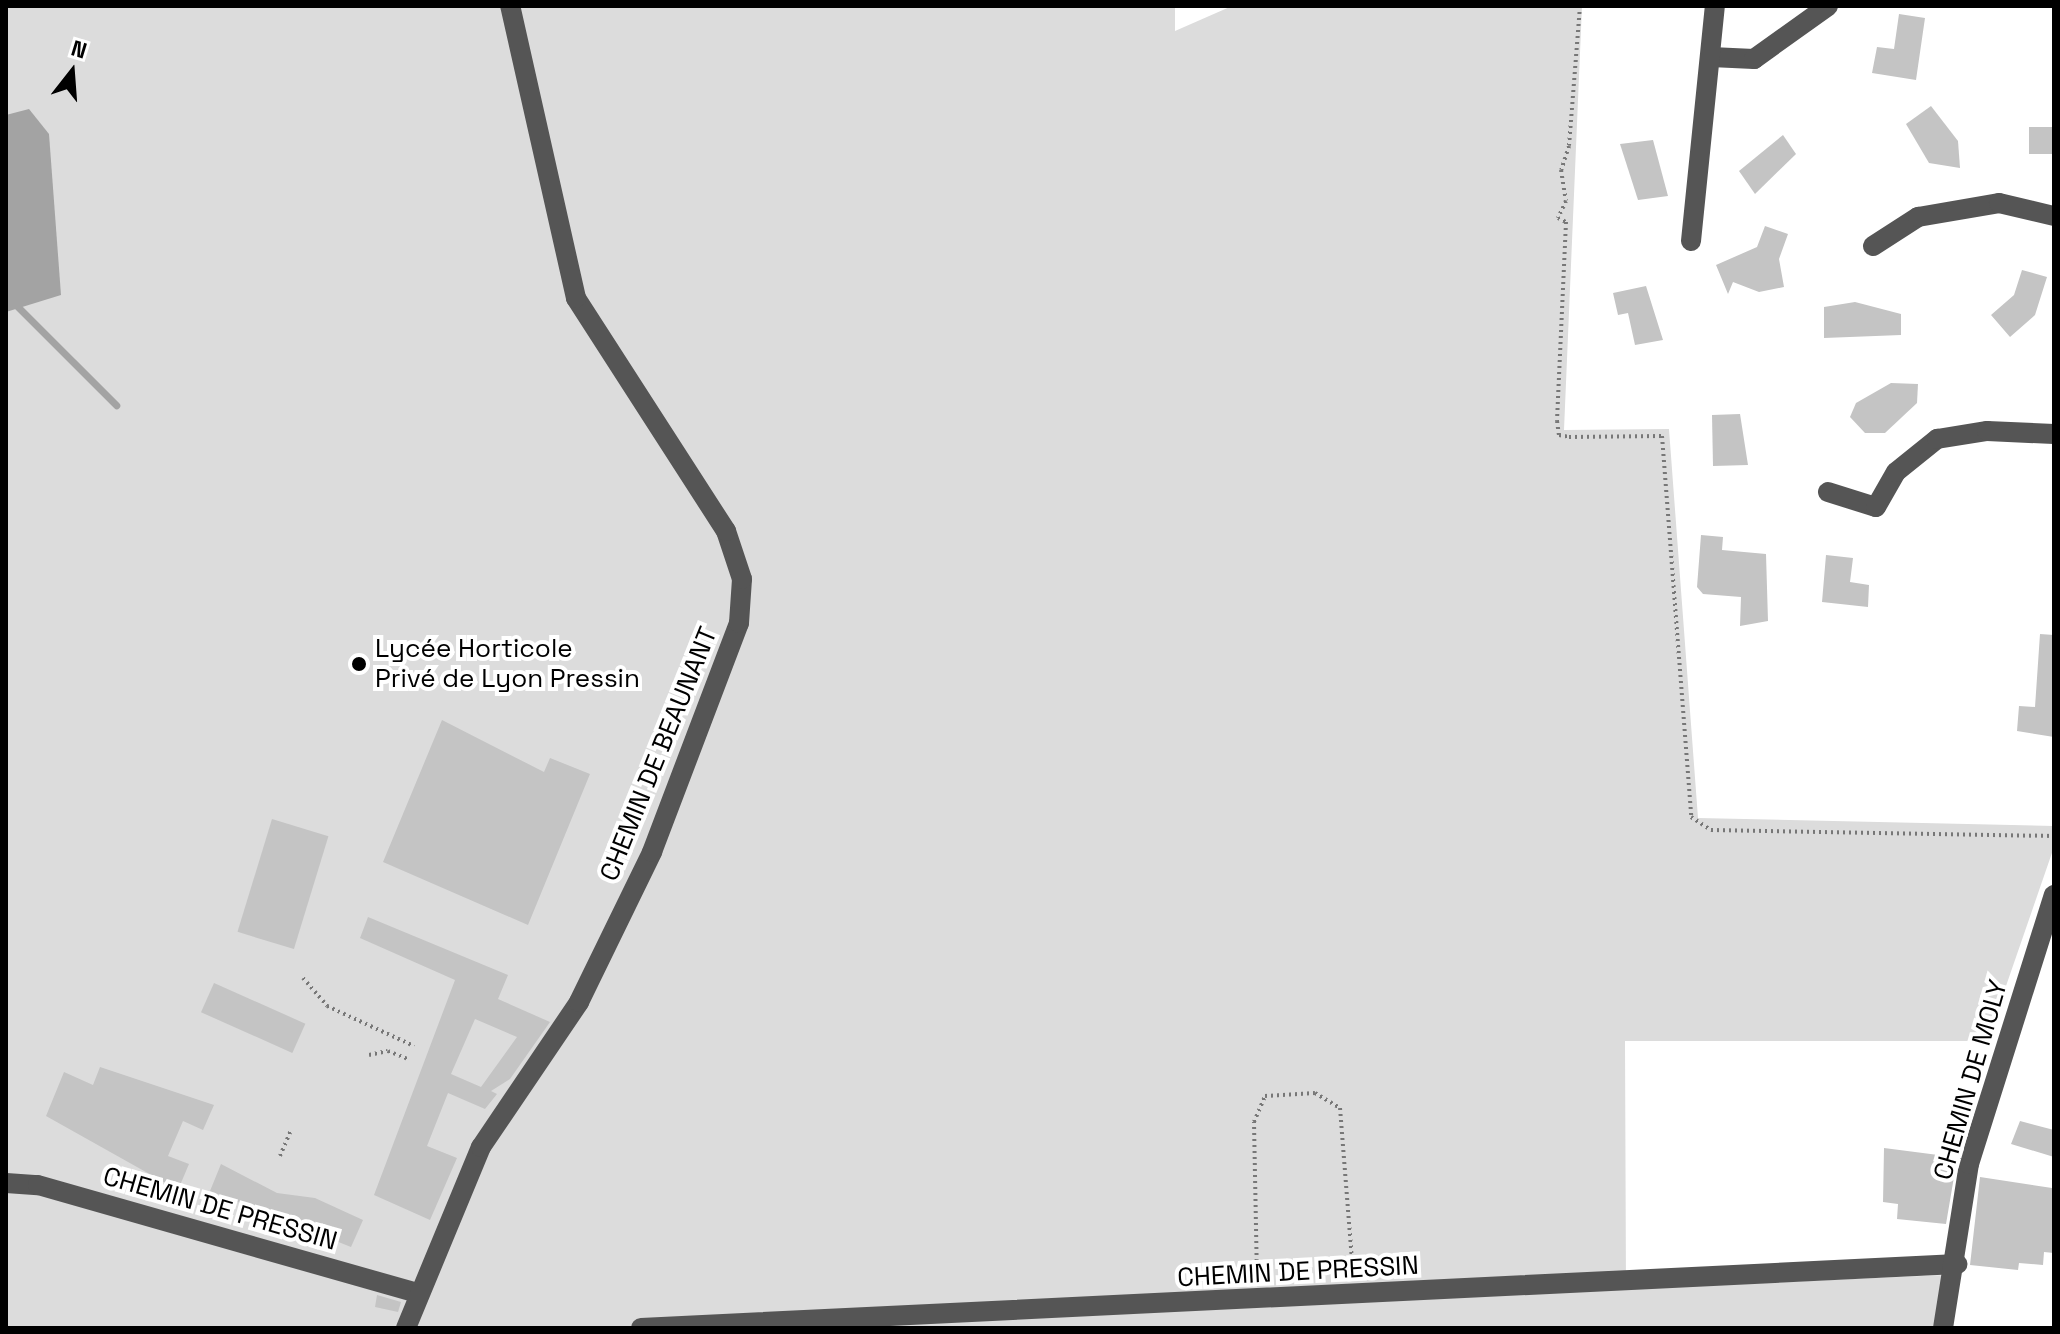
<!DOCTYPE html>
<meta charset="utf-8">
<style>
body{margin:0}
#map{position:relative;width:2060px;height:1334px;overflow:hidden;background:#fff;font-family:"Space Grotesk",sans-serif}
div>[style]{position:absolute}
.green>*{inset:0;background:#dcdcdc}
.water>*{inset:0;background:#a3a3a3}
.stream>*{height:7px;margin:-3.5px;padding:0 3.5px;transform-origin:3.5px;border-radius:3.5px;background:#a3a3a3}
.building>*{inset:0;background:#c4c4c4;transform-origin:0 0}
.path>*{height:4px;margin-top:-2px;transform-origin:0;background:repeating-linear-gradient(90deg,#777 0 2px,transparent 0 6px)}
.minor>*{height:20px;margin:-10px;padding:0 10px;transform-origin:10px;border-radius:10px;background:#555}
.dots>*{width:22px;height:22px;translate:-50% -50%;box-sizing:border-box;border:4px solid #fff;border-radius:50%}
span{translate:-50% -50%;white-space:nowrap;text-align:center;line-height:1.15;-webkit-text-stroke:8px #fff;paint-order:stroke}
.poi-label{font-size:26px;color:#000}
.left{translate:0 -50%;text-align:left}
.street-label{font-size:26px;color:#000}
.frame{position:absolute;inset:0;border:8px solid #000;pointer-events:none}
.north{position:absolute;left:32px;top:32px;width:80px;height:80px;-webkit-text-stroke:6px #fff;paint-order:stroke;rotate:17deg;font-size:22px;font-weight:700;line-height:32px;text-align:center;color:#000}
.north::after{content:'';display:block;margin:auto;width:28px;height:36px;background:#000;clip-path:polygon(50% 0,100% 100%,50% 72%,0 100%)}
</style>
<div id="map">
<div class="green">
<div style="clip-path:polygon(6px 6px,1175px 6px,1175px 31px,1232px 6px,1582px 6px,1564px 430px,1669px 429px,1698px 818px,2054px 826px,2054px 847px,1987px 1041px,1625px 1041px,1626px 1289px,1945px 1275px,1933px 1328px,6px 1328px)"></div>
</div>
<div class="water">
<div style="clip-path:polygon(29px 109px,49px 134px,61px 295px,6px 312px,6px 115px)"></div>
</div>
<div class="stream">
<div style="left:6px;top:295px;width:156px;rotate:45deg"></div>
</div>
<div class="building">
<div style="clip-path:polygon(1899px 14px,1925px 18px,1916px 80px,1872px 73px,1877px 47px,1894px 49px)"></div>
<div style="clip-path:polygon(1931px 106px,1958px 141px,1960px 168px,1929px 163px,1906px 124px)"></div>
<div style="left:2029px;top:127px;width:25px;height:27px"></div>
<div style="clip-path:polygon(1783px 135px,1796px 154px,1755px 194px,1739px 171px)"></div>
<div style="clip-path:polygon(1653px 140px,1668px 196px,1638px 200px,1620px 144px)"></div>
<div style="clip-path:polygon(1765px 226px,1788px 234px,1779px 259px,1784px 287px,1759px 292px,1733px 282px,1728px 294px,1716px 265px,1757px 247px)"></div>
<div style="clip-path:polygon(2022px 270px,2047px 277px,2035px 315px,2010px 337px,1991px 315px,2014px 295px)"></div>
<div style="clip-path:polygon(1646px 286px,1663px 340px,1635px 345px,1628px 313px,1618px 315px,1613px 293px)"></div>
<div style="clip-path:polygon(1855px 302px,1901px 314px,1901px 335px,1824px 338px,1824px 307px)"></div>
<div style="clip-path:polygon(1891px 383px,1918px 384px,1917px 403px,1885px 433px,1865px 433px,1850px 417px,1856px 403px)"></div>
<div style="clip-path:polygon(1740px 414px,1748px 465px,1713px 466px,1712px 415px)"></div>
<div style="clip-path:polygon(1701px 535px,1723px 537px,1722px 550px,1766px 554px,1768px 621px,1740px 626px,1741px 597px,1703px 594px,1697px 587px)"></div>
<div style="clip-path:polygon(1826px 555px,1853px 558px,1850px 582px,1869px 585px,1868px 607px,1822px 602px)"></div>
<div style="clip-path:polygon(2040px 634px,2054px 635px,2054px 737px,2017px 731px,2019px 706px,2035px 707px)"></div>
<div style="clip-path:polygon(442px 720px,544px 772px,550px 758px,590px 774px,528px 925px,383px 862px)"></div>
<div style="left:272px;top:819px;width:59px;height:118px;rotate:17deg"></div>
<div style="clip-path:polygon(evenodd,368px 917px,508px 975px,498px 999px,550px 1022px,510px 1079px,491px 1091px,497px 1094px,485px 1109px,448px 1093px,427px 1146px,457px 1158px,430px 1220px,374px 1195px,455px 980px,360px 938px,368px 917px,475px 1019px,517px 1037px,481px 1087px,451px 1074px,475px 1019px)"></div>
<div style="left:214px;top:983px;width:100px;height:32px;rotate:24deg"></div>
<div style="clip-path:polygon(100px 1067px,214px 1105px,203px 1130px,183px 1121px,168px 1156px,189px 1164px,178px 1190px,46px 1116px,64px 1072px,93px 1085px)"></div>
<div style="clip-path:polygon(2020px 1121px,2054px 1130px,2054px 1157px,2011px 1144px)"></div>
<div style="clip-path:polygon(1884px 1148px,1946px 1156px,1944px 1170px,1955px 1171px,1946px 1224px,1897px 1219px,1898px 1204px,1883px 1202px)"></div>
<div style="clip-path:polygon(221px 1164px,277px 1193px,315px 1198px,363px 1220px,351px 1247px,210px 1191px)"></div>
<div style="clip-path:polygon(1980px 1177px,2052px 1188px,2054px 1253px,2044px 1252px,2043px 1265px,2019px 1263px,2018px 1270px,1970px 1265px)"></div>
<div style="clip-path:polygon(377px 1295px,401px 1302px,398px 1312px,375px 1307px)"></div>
</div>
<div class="path">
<div style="left:1580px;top:6px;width:140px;rotate:94.5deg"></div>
<div style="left:1569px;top:146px;width:25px;rotate:108deg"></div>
<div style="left:1561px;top:170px;width:31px;rotate:81deg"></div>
<div style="left:1566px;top:201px;width:19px;rotate:115deg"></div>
<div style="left:1558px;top:218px;width:9px;rotate:27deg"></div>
<div style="left:1566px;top:222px;width:199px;rotate:92.6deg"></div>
<div style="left:1557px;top:421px;width:14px;rotate:82deg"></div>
<div style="left:1559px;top:435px;width:10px;rotate:11deg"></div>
<div style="left:1569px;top:437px;width:93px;rotate:-0.6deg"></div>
<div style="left:1662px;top:436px;width:382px;rotate:85.6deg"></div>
<div style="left:1691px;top:817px;width:24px;rotate:33deg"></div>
<div style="left:1711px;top:830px;width:343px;rotate:1deg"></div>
<div style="left:303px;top:978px;width:37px;rotate:49deg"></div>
<div style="left:327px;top:1006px;width:96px;rotate:24.7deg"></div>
<div style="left:369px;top:1055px;width:19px;rotate:-12deg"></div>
<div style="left:388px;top:1051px;width:22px;rotate:22deg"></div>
<div style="left:280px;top:1156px;width:28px;rotate:-67deg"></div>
<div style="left:1257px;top:1279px;width:157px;rotate:-91.1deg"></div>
<div style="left:1254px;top:1122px;width:28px;rotate:-67deg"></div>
<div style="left:1265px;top:1096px;width:50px;rotate:-3.4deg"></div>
<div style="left:1315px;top:1093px;width:29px;rotate:31deg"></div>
<div style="left:1340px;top:1108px;width:166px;rotate:85.5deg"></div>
</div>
<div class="minor">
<div style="left:1711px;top:57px;width:43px;rotate:2.7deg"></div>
<div style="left:1754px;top:59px;width:91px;rotate:-35.6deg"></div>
<div style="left:1691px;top:241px;width:236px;rotate:-84.2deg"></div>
<div style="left:1873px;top:246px;width:54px;rotate:-32.8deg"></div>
<div style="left:1918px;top:217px;width:82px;rotate:-9.8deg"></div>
<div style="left:1999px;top:203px;width:57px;rotate:13.3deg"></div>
<div style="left:1828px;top:492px;width:50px;rotate:17.4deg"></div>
<div style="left:1876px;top:507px;width:40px;rotate:-60.3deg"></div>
<div style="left:1896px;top:472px;width:53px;rotate:-38.8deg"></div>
<div style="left:1937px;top:439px;width:51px;rotate:-9.1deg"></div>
<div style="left:1987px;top:431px;width:67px;rotate:2.6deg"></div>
<div style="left:6px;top:1183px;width:32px;rotate:4deg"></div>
<div style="left:38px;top:1185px;width:395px;rotate:15.9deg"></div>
<div style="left:406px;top:1328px;width:196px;rotate:-67.5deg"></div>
<div style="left:481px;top:1147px;width:175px;rotate:-55.9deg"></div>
<div style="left:579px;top:1002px;width:167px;rotate:-64deg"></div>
<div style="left:652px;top:852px;width:245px;rotate:-69.2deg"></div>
<div style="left:739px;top:623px;width:44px;rotate:-86.1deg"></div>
<div style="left:742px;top:579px;width:51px;rotate:-108.4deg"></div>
<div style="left:726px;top:531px;width:277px;rotate:-122.8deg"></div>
<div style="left:576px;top:298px;width:299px;rotate:-102.7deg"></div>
<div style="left:641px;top:1328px;width:1318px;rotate:-2.78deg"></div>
<div style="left:1943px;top:1328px;width:166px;rotate:-81deg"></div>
<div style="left:1969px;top:1164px;width:282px;rotate:-72.5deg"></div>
</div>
<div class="dots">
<div style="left:359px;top:664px;background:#000"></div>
</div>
<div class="poi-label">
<span class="left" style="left:375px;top:664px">Lycée Horticole<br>Privé de Lyon Pressin</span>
</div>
<div class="street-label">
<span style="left:659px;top:754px;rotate:-68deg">CHEMIN DE BEAUNANT</span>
<span style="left:1971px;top:1080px;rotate:-74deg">CHEMIN DE MOLY</span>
<span style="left:220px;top:1209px;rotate:16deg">CHEMIN DE PRESSIN</span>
<span style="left:1298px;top:1272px;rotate:-3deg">CHEMIN DE PRESSIN</span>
</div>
<div class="frame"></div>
<div class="north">N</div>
</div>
